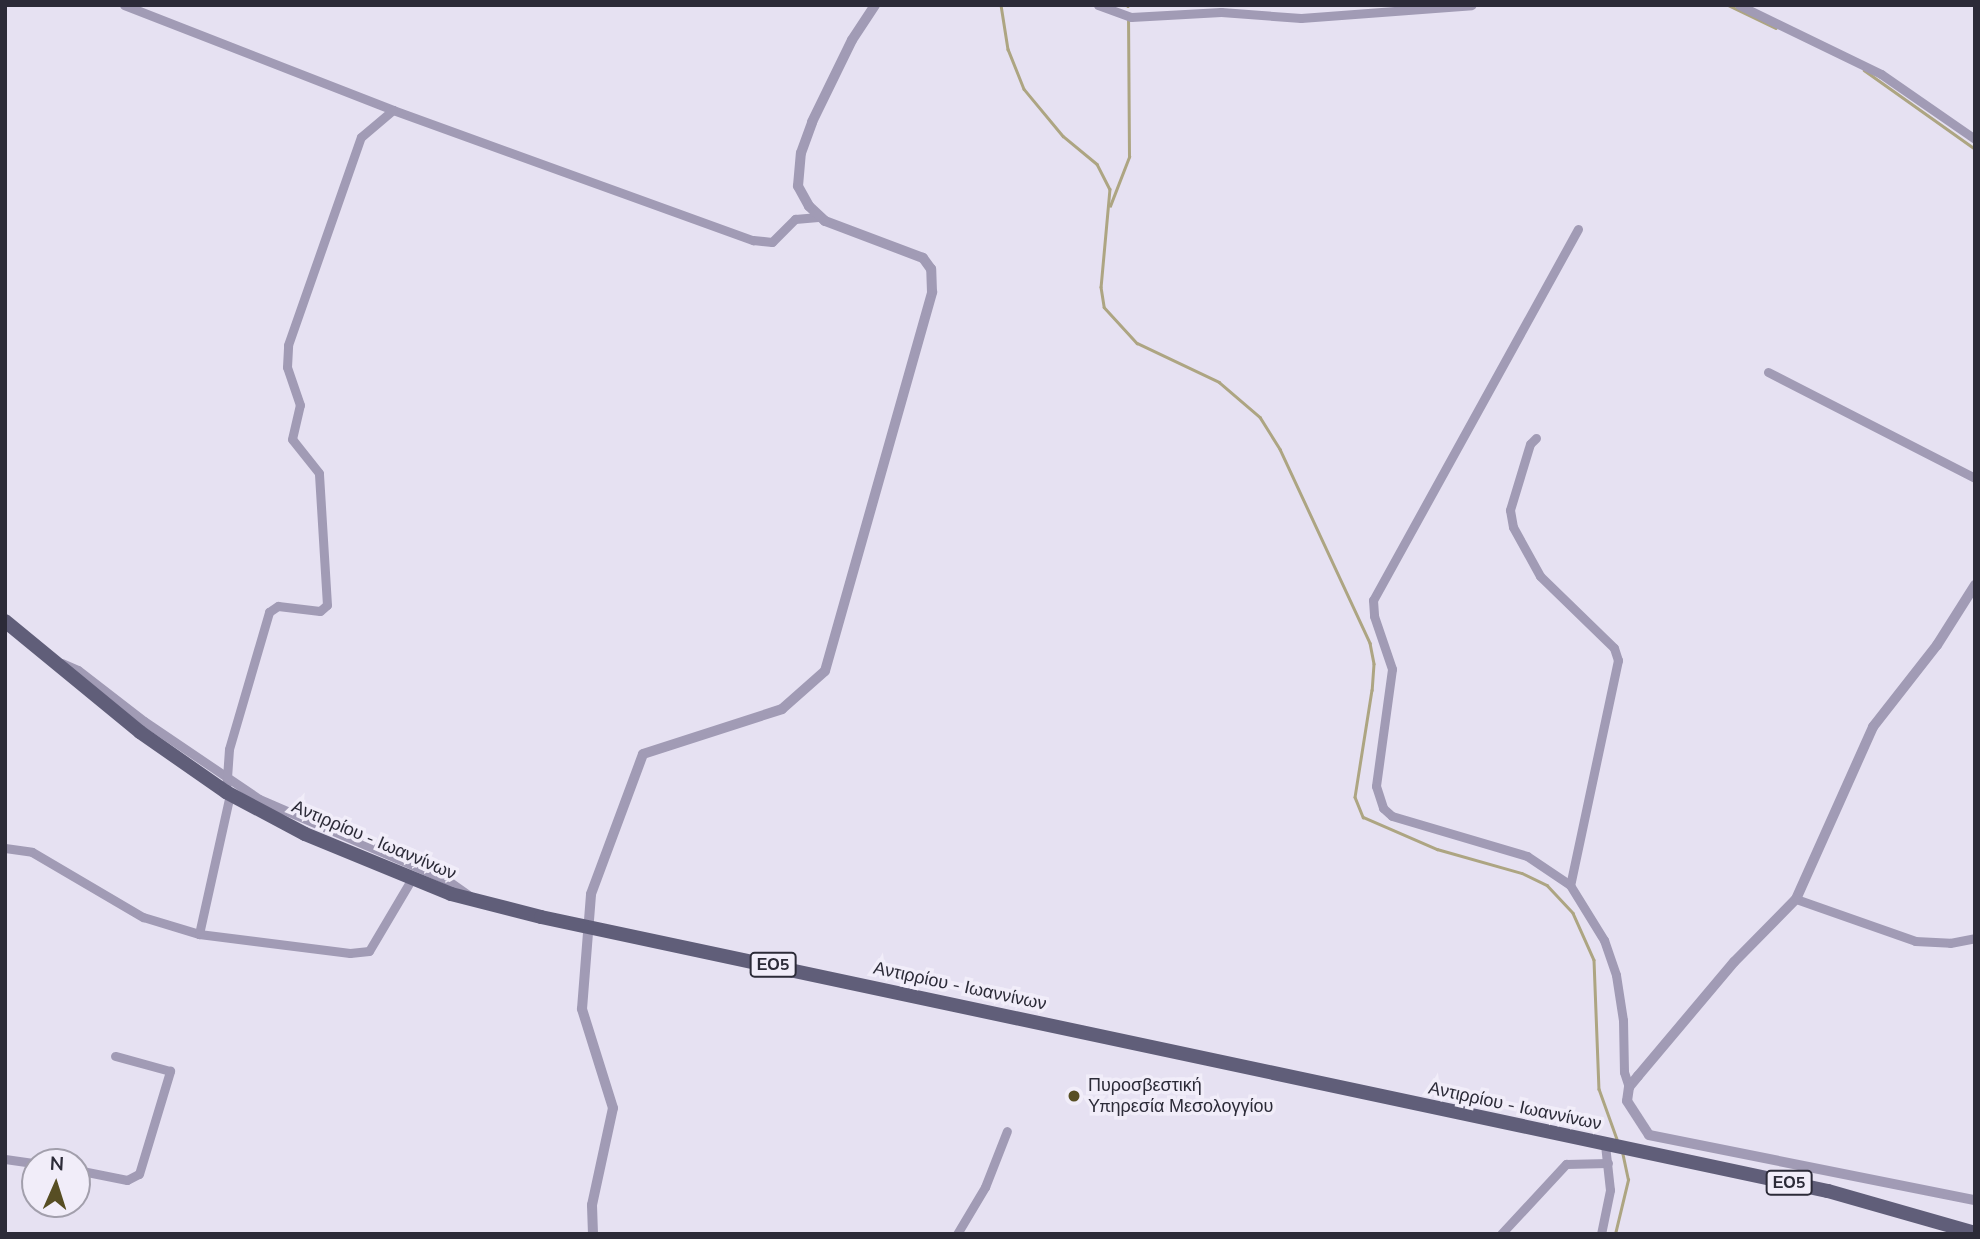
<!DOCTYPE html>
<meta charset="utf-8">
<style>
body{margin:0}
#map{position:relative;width:1980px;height:1239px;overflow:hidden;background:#e6e1f2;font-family:"Nunito Sans",sans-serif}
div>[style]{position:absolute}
.stream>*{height:2.5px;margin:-1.25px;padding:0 1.25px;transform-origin:1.25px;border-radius:1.25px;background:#ada582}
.minor>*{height:9px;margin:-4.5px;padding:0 4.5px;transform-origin:4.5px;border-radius:4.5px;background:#a19bb5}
.tertiary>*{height:10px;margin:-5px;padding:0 5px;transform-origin:5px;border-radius:5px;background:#a19bb5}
.primary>*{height:14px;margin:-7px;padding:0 7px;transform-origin:7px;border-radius:7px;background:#605e79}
.dots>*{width:19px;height:19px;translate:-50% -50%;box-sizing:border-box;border:4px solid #f1edf9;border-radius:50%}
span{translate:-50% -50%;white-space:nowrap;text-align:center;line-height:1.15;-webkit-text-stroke:7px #f1edf9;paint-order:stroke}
.shield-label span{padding:2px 5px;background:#f1edf9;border:2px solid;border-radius:5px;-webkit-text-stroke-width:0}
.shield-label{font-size:16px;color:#2c2b38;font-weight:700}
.street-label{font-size:18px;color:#2c2b38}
.poi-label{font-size:18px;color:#2c2b38}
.left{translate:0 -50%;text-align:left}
.frame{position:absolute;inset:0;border:7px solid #2c2b38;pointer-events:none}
.north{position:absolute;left:21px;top:1148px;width:70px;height:70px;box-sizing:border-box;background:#f1edf9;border:2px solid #a29fac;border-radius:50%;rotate:3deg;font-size:19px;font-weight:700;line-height:28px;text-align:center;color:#2c2b38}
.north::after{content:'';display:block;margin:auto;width:24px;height:32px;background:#574e23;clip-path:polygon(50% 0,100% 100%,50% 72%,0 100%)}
</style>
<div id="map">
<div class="stream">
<div style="left:1001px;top:5px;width:45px;rotate:81deg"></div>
<div style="left:1008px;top:49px;width:43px;rotate:68.2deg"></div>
<div style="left:1024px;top:89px;width:61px;rotate:50.3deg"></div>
<div style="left:1063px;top:136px;width:44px;rotate:39.5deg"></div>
<div style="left:1097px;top:164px;width:28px;rotate:63deg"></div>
<div style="left:1110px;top:189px;width:98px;rotate:95.2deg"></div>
<div style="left:1101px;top:287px;width:20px;rotate:81deg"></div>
<div style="left:1104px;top:307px;width:49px;rotate:47.5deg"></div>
<div style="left:1137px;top:343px;width:91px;rotate:25.4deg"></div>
<div style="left:1219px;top:382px;width:54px;rotate:40.5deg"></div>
<div style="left:1260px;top:417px;width:38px;rotate:58deg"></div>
<div style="left:1280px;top:449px;width:214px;rotate:65.1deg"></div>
<div style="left:1370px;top:643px;width:21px;rotate:79deg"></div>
<div style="left:1374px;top:664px;width:26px;rotate:94deg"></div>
<div style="left:1372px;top:690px;width:108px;rotate:99deg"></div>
<div style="left:1355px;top:797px;width:22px;rotate:68deg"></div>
<div style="left:1363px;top:817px;width:81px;rotate:23.4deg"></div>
<div style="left:1437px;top:849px;width:88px;rotate:15.8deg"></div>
<div style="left:1522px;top:873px;width:28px;rotate:26deg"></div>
<div style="left:1547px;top:885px;width:38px;rotate:47deg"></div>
<div style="left:1573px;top:913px;width:51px;rotate:65.9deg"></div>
<div style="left:1594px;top:960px;width:129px;rotate:87.8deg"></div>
<div style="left:1599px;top:1089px;width:53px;rotate:70.2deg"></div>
<div style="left:1128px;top:5px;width:1px;rotate:90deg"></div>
<div style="left:1728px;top:5px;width:53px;rotate:25.6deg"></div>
<div style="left:1864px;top:70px;width:136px;rotate:35.4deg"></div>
<div style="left:1110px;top:206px;width:53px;rotate:-68.8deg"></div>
<div style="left:1129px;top:157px;width:137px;rotate:-90.4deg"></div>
<div style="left:1615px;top:1234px;width:56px;rotate:-76.5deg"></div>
<div style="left:1628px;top:1180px;width:29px;rotate:-102deg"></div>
</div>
<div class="minor">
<div style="left:124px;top:5px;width:289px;rotate:21.3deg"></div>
<div style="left:393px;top:110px;width:383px;rotate:19.9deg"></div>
<div style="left:753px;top:240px;width:19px;rotate:6deg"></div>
<div style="left:772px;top:242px;width:33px;rotate:-45deg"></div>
<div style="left:795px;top:219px;width:23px;rotate:-5deg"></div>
<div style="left:1098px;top:5px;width:35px;rotate:20deg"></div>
<div style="left:1131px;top:17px;width:90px;rotate:-3.2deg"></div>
<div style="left:1221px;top:12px;width:80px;rotate:4.3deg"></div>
<div style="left:1301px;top:18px;width:171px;rotate:-4.3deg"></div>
<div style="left:1739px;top:5px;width:158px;rotate:25.9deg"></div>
<div style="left:1881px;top:74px;width:114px;rotate:34.7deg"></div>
<div style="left:1578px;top:229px;width:424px;rotate:118.9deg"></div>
<div style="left:1373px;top:600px;width:16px;rotate:86deg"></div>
<div style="left:1374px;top:616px;width:56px;rotate:71.2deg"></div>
<div style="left:1392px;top:669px;width:118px;rotate:97.8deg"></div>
<div style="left:1376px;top:786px;width:23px;rotate:72deg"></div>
<div style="left:1383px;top:808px;width:12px;rotate:42deg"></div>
<div style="left:1392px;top:816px;width:141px;rotate:16.5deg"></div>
<div style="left:1527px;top:856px;width:52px;rotate:34deg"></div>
<div style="left:1570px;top:885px;width:65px;rotate:58.3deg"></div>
<div style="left:1604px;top:940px;width:37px;rotate:71deg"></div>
<div style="left:1616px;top:975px;width:46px;rotate:81.2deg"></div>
<div style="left:1623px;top:1020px;width:52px;rotate:88.9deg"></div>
<div style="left:1624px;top:1072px;width:16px;rotate:72deg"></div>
<div style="left:1768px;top:372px;width:233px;rotate:27.1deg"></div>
<div style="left:1536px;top:438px;width:8px;rotate:135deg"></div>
<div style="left:1530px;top:444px;width:69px;rotate:106.9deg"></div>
<div style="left:1510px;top:510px;width:17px;rotate:80deg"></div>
<div style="left:1513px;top:527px;width:56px;rotate:61.1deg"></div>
<div style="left:1540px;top:576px;width:103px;rotate:44.2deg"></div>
<div style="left:1614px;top:648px;width:13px;rotate:72deg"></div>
<div style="left:1618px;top:660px;width:230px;rotate:102deg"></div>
<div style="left:62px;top:663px;width:17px;rotate:24deg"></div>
<div style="left:78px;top:670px;width:83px;rotate:37.7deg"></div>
<div style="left:144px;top:721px;width:139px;rotate:34.1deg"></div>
<div style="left:259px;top:799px;width:205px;rotate:23.3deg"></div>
<div style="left:447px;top:880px;width:32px;rotate:35deg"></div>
<div style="left:226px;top:792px;width:43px;rotate:-86deg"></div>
<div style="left:229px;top:749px;width:143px;rotate:-73.7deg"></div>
<div style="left:269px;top:612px;width:11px;rotate:-34deg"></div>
<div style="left:278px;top:606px;width:42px;rotate:6.8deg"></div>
<div style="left:320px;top:611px;width:9px;rotate:-41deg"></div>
<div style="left:327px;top:605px;width:132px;rotate:-93.5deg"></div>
<div style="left:319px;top:473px;width:43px;rotate:-128.5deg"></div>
<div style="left:292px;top:439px;width:35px;rotate:-77deg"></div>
<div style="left:300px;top:405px;width:40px;rotate:-108.9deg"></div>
<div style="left:287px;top:367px;width:22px;rotate:-87deg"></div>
<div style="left:288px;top:345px;width:220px;rotate:-70.7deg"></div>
<div style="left:361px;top:137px;width:42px;rotate:-40.2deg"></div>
<div style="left:5px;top:848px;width:27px;rotate:8deg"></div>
<div style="left:32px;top:852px;width:129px;rotate:30.4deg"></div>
<div style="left:143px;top:917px;width:59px;rotate:16.9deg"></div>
<div style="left:199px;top:934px;width:143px;rotate:-77.5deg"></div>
<div style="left:1796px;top:899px;width:126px;rotate:19.4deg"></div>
<div style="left:1915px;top:941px;width:35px;rotate:3deg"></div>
<div style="left:1950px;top:943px;width:25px;rotate:-11deg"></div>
<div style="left:199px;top:934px;width:152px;rotate:7.2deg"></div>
<div style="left:350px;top:953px;width:19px;rotate:-6deg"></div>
<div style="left:369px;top:951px;width:82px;rotate:-59.4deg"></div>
<div style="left:5px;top:1159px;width:30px;rotate:8deg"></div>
<div style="left:77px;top:1170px;width:51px;rotate:11.3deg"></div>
<div style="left:127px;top:1180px;width:13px;rotate:-27deg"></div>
<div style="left:139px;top:1174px;width:108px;rotate:-73.2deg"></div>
<div style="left:170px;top:1071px;width:57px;rotate:-164.7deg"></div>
<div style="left:957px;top:1234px;width:55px;rotate:-59.2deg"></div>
<div style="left:985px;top:1187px;width:60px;rotate:-68.6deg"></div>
<div style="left:1501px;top:1234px;width:96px;rotate:-47.1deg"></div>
<div style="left:1566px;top:1164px;width:42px;rotate:-1.4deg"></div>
<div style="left:1601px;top:1234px;width:45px;rotate:-78.4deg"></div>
<div style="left:1610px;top:1190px;width:45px;rotate:-96.3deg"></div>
</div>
<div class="tertiary">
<div style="left:1975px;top:585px;width:71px;rotate:122.3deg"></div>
<div style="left:1937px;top:645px;width:104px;rotate:128deg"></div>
<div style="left:1873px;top:727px;width:188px;rotate:114.1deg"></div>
<div style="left:1796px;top:899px;width:88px;rotate:134.5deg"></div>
<div style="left:1734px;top:962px;width:149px;rotate:130.1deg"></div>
<div style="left:1638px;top:1076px;width:14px;rotate:129deg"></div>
<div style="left:1629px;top:1087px;width:14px;rotate:98deg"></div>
<div style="left:1627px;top:1101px;width:40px;rotate:57.1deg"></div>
<div style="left:1649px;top:1135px;width:332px;rotate:11.3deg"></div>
<div style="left:593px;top:1234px;width:29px;rotate:-92deg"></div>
<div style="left:592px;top:1205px;width:99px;rotate:-77.8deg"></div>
<div style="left:613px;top:1108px;width:104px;rotate:-107.4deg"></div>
<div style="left:582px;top:1009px;width:115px;rotate:-85.5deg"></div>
<div style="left:591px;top:894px;width:149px;rotate:-69.6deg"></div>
<div style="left:643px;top:754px;width:146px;rotate:-17.9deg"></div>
<div style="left:782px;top:709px;width:57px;rotate:-41.5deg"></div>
<div style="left:825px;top:671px;width:394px;rotate:-74.2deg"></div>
<div style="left:932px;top:292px;width:23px;rotate:-92deg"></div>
<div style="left:931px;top:269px;width:14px;rotate:-126deg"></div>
<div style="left:923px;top:258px;width:105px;rotate:-159.3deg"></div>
<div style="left:825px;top:221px;width:22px;rotate:-137deg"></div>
<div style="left:809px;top:206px;width:23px;rotate:-119deg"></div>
<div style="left:798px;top:186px;width:33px;rotate:-85deg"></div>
<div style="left:801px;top:153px;width:33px;rotate:-70deg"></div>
<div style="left:812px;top:122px;width:91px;rotate:-64deg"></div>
<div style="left:852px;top:40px;width:42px;rotate:-56.7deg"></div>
</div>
<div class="primary">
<div style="left:5px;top:621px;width:175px;rotate:39.4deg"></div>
<div style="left:140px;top:732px;width:105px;rotate:34.9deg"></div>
<div style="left:226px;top:792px;width:89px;rotate:28deg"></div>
<div style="left:305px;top:834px;width:158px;rotate:22.3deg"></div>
<div style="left:451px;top:894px;width:93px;rotate:14.3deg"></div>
<div style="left:541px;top:917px;width:1316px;rotate:12.02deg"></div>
<div style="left:1828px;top:1191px;width:153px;rotate:15.9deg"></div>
</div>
<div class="dots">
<div style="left:1074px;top:1096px;background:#574e23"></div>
</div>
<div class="shield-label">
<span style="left:773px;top:965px">ΕΟ5</span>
<span style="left:1789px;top:1183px">ΕΟ5</span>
</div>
<div class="street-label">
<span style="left:374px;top:840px;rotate:23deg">Αντιρρίου - Ιωαννίνων</span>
<span style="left:960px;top:986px;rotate:12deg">Αντιρρίου - Ιωαννίνων</span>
<span style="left:1515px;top:1106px;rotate:12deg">Αντιρρίου - Ιωαννίνων</span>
</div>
<div class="poi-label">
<span class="left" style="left:1088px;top:1096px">Πυροσβεστική<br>Υπηρεσία Μεσολογγίου</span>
</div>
<div class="frame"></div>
<div class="north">N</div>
</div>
